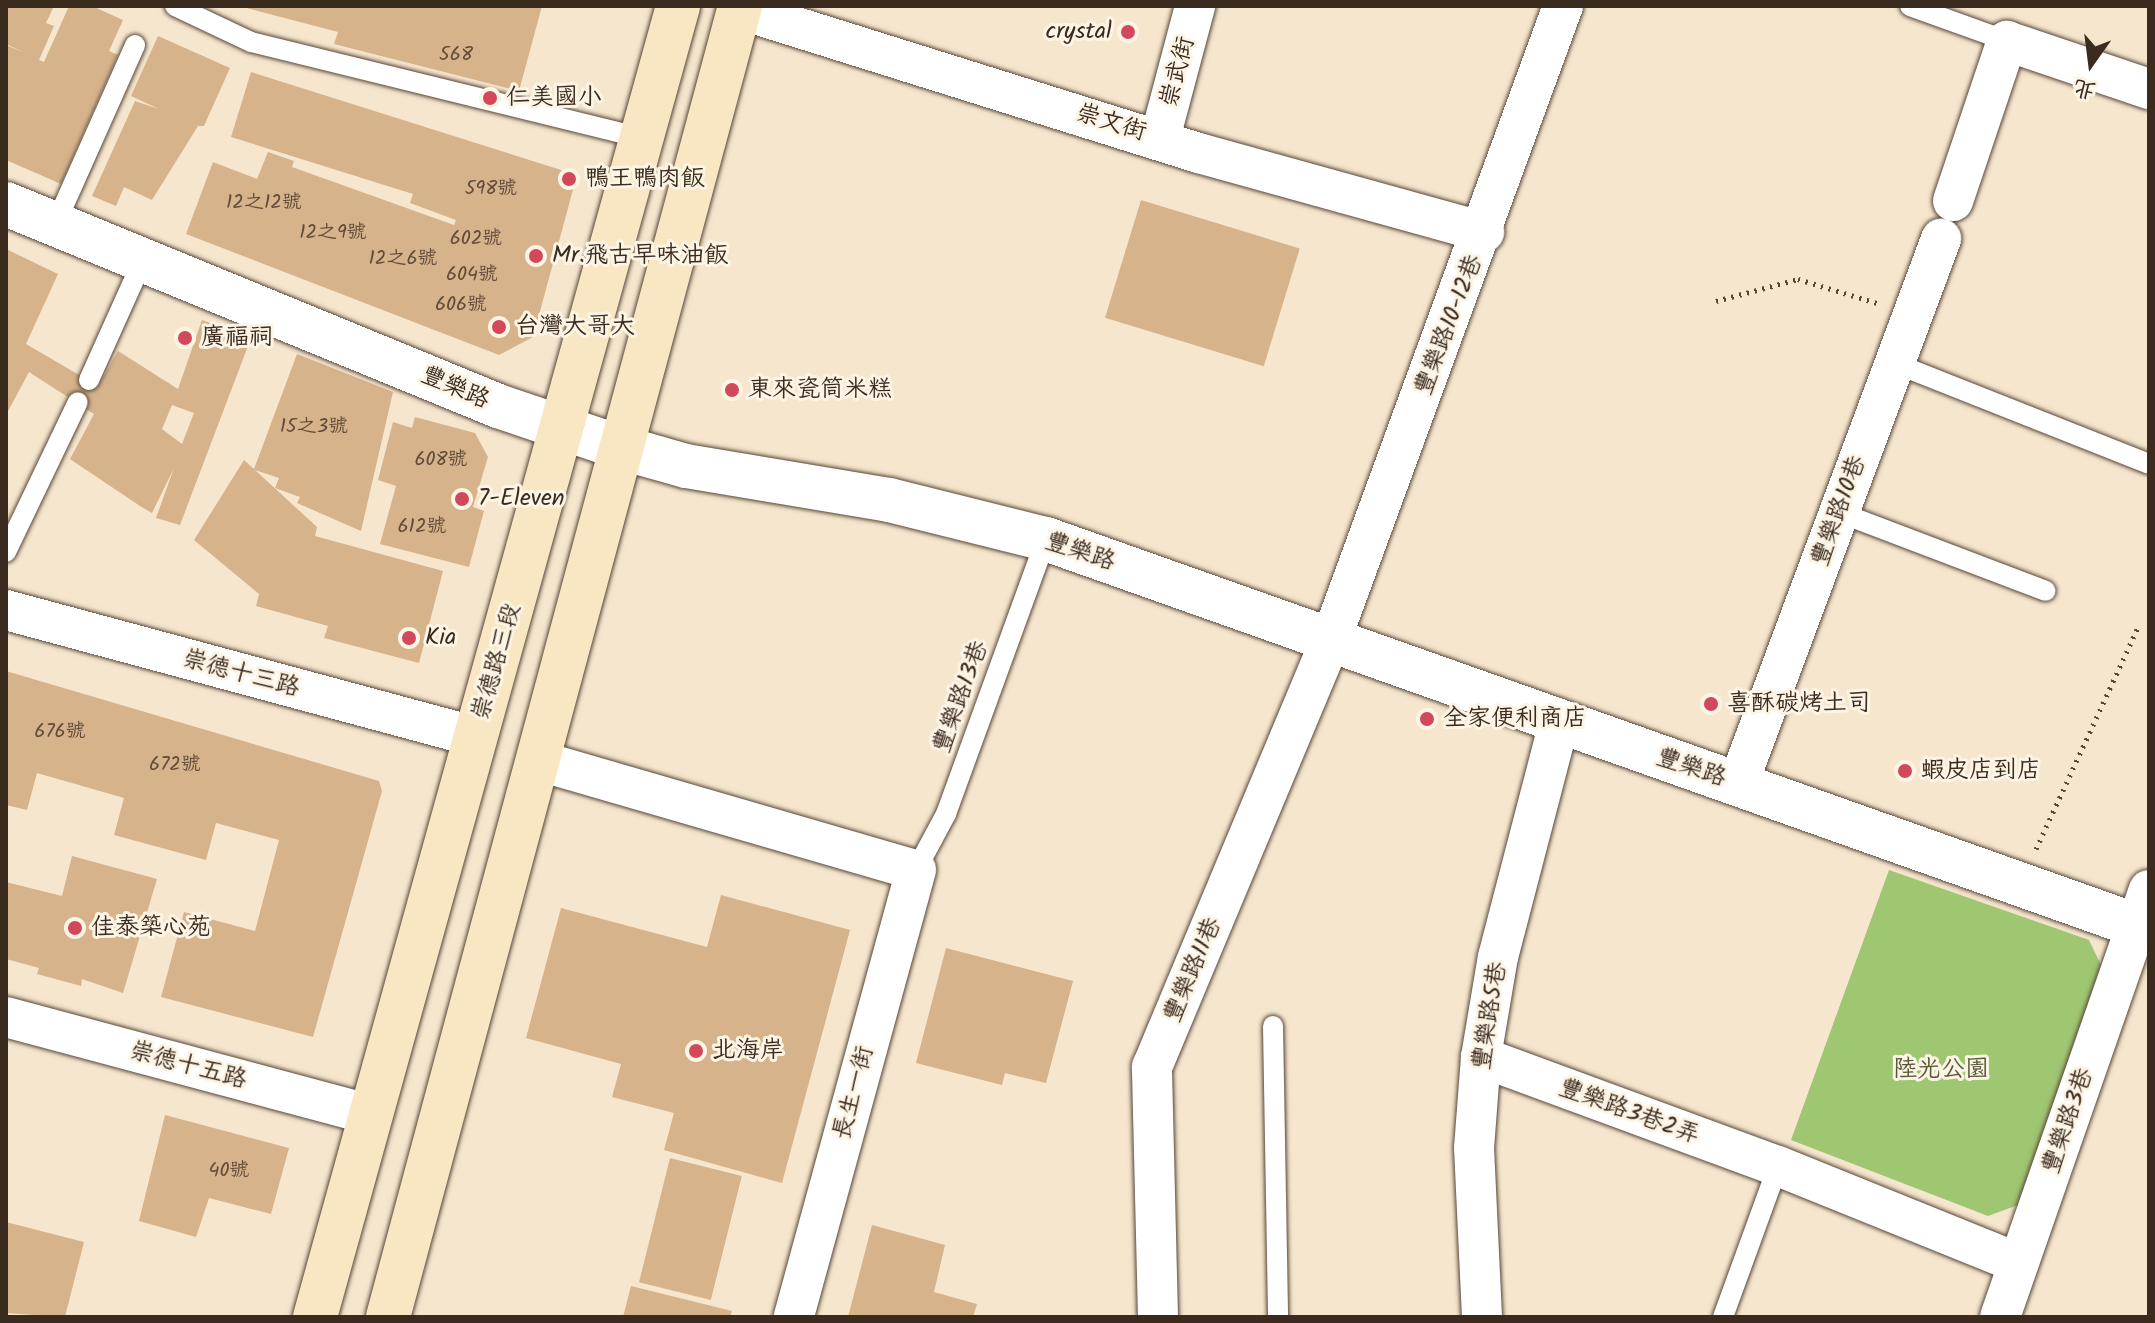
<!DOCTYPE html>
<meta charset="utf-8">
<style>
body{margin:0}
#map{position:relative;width:2155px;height:1323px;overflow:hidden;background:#f6e6ce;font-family:Kalam,"LXGW WenKai TC",sans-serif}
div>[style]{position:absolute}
.green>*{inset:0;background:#9fc671}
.building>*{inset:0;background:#d6b38b;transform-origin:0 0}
.path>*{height:5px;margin-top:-2.5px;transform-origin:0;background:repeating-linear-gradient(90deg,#574638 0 2px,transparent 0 8px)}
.roads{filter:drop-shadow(0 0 2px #574638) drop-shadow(0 0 2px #574638)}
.service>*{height:20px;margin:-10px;padding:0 10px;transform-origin:10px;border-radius:10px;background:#fff}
.minor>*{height:40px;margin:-20px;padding:0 20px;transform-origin:20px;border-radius:20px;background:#fff}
.tertiary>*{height:44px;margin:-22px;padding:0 22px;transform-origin:22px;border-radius:22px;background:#fff}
.secondary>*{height:44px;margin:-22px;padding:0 22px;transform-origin:22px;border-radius:22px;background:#f9e7c3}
.dots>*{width:22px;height:22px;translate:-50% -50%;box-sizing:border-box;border:4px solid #fcf5e5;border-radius:50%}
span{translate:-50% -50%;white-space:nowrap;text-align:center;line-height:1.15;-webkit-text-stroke:6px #fcf5e5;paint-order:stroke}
.number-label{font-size:20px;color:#624c39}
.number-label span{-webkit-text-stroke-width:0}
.poi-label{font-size:24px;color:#3b2a1e}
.right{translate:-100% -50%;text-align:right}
.left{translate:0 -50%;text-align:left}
.street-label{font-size:24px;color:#3b2a1e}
.park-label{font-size:24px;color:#595937}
.frame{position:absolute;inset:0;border:8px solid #3b2a1e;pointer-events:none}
.north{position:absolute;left:2051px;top:24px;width:80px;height:80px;-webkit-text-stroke:6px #fcf5e5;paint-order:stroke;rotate:194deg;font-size:22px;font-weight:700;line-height:32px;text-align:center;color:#3b2a1e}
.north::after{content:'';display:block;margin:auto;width:28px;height:36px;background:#3b2a1e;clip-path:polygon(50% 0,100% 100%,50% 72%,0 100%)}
</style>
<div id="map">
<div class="green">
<div style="clip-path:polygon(1889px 870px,2089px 940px,2102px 967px,2018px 1205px,1988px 1216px,1791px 1140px)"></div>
</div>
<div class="building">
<div style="clip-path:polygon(6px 6px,54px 6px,46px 23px,54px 26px,39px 60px,44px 62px,69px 6px,92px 6px,123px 20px,109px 51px,118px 55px,61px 184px,6px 160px,6px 45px,25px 53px,6px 44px)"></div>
<div style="clip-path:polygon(239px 6px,542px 6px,519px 91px,334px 44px,338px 32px)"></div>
<div style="clip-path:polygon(158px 36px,230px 68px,204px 126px,198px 126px,152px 200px,124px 187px,116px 206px,92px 196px,135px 101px,159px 109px,131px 96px)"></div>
<div style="clip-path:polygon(251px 72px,577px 175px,533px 337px,499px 355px,186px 234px,213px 162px,257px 179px,268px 152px,294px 161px,292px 167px,454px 225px,456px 220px,410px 203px,413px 194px,231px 137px)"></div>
<div style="left:1141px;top:200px;width:166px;height:123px;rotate:17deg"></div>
<div style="clip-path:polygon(evenodd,6px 249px,58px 274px,26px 344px,98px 386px,118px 351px,178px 389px,202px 320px,251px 338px,180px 525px,156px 518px,174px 468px,152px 513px,140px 506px,70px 459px,94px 414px,29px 372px,6px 415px,6px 249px,172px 405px,194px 413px,182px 444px,162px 429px,172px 405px)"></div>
<div style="clip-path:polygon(297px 354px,393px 392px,361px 531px,297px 503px,300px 497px,275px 488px,279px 478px,255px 470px,317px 527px,315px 536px,443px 571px,419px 663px,324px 638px,328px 626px,256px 606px,259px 594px,194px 540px,244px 460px,254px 469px)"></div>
<div style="clip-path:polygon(415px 417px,475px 433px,488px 457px,473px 507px,484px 511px,469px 567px,380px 544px,396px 486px,378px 480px,393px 422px,412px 428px)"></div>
<div style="clip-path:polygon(6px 671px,379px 781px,382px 791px,313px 1037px,161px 997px,184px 912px,255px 931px,279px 840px,216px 823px,206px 860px,114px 835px,124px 798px,37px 773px,27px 810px,6px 805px)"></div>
<div style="clip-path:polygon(72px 856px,157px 879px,123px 993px,82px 979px,81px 986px,37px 974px,39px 968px,6px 959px,6px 882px,62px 896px)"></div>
<div style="clip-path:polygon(721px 895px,850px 930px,782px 1183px,664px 1150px,674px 1113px,612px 1097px,621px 1064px,526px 1038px,561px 908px,707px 947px)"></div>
<div style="clip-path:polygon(946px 948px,1073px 981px,1046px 1083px,1005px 1073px,1002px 1085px,916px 1063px)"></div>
<div style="clip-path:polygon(165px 1115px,289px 1148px,271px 1214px,209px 1198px,196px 1237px,139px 1221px)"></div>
<div style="left:670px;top:1158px;width:74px;height:128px;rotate:14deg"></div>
<div style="clip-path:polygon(6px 1222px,84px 1242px,65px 1317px,6px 1313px)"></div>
<div style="clip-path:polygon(872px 1225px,945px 1245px,934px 1292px,977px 1304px,973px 1317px,848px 1317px)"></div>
<div style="clip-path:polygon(631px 1286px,732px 1311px,730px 1317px,623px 1317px)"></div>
</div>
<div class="path">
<div style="left:1716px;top:301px;width:85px;rotate:-15deg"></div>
<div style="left:1798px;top:279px;width:83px;rotate:16.9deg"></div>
<div style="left:2036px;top:849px;width:247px;rotate:-65.3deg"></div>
</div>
<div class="roads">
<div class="service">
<div style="left:175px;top:6px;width:84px;rotate:25.3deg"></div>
<div style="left:251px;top:42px;width:403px;rotate:13.8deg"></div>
<div style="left:1910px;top:6px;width:103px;rotate:19.8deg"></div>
<div style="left:55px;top:225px;width:197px;rotate:-66deg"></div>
<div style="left:1894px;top:363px;width:274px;rotate:21.6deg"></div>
<div style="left:89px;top:380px;width:132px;rotate:-65.8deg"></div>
<div style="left:1838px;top:512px;width:222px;rotate:20.8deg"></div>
<div style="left:6px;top:552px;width:166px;rotate:-64.4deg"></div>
<div style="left:916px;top:870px;width:64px;rotate:-61.8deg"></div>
<div style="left:946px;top:814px;width:293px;rotate:-70deg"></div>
<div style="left:1273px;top:1026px;width:291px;rotate:89deg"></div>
<div style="left:1723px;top:1317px;width:161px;rotate:-70deg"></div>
</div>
<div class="minor">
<div style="left:739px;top:9px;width:482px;rotate:17.4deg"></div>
<div style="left:1199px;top:153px;width:296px;rotate:15.5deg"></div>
<div style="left:1160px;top:138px;width:137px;rotate:-75.1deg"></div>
<div style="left:1953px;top:201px;width:169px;rotate:-71.4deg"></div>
<div style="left:2007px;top:41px;width:150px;rotate:18.7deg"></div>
<div style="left:6px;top:610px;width:487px;rotate:15.1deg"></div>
<div style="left:540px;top:761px;width:391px;rotate:16.2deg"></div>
<div style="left:916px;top:870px;width:463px;rotate:105.3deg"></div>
<div style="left:1738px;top:784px;width:582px;rotate:-69.57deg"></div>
<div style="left:6px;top:1017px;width:378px;rotate:15deg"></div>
<div style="left:1481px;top:1057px;width:316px;rotate:20.2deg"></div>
<div style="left:1778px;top:1166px;width:259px;rotate:22deg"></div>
<div style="left:1158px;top:1317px;width:250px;rotate:-91.4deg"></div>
<div style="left:1152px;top:1067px;width:461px;rotate:-67.3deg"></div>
<div style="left:1330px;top:642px;width:677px;rotate:-69.88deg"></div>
<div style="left:1482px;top:1317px;width:169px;rotate:-92.7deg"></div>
<div style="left:1474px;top:1148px;width:91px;rotate:-85.6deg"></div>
<div style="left:1481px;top:1057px;width:101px;rotate:-80.4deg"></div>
<div style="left:1498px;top:957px;width:243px;rotate:-75.4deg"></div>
<div style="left:2000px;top:1317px;width:452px;rotate:-70.8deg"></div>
</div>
<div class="tertiary">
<div style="left:6px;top:204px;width:532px;rotate:22.32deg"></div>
<div style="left:498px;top:406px;width:128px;rotate:18.7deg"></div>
<div style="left:619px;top:447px;width:70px;rotate:15.8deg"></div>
<div style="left:686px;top:466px;width:206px;rotate:9.5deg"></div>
<div style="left:889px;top:500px;width:162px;rotate:14deg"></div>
<div style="left:1046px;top:539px;width:1170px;rotate:19.52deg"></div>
</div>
<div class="secondary">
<div style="left:315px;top:1317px;width:1360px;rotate:-74.52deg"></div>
<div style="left:388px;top:1317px;width:1357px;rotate:-74.97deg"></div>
</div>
</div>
<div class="dots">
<div style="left:1128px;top:32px;background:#d1495b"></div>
<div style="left:490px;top:98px;background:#d1495b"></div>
<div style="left:569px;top:179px;background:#d1495b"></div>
<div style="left:536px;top:256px;background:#d1495b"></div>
<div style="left:499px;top:327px;background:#d1495b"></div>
<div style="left:185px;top:338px;background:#d1495b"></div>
<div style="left:732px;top:390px;background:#d1495b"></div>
<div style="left:462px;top:499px;background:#d1495b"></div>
<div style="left:409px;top:638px;background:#d1495b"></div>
<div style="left:1711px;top:704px;background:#d1495b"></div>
<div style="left:1427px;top:719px;background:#d1495b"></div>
<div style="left:1905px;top:771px;background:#d1495b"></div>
<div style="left:75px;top:928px;background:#d1495b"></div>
<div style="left:696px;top:1051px;background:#d1495b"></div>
</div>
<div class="number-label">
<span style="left:456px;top:55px">568</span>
<span style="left:491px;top:189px">598號</span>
<span style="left:264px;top:203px">12之12號</span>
<span style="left:333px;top:233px">12之9號</span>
<span style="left:476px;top:239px">602號</span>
<span style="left:403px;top:259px">12之6號</span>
<span style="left:472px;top:275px">604號</span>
<span style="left:461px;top:305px">606號</span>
<span style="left:314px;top:427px">15之3號</span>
<span style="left:441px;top:460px">608號</span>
<span style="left:422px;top:527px">612號</span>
<span style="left:60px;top:732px">676號</span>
<span style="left:175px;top:765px">672號</span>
<span style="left:229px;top:1171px">40號</span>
</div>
<div class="poi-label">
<span class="right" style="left:1112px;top:32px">crystal</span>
<span class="left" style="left:506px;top:98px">仁美國小</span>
<span class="left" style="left:585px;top:179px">鴨王鴨肉飯</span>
<span class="left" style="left:552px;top:256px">Mr.飛古早味油飯</span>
<span class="left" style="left:515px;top:327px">台灣大哥大</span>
<span class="left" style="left:201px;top:338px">廣福祠</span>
<span class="left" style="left:748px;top:390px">東來瓷筒米糕</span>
<span class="left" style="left:478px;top:499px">7-Eleven</span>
<span class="left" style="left:425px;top:638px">Kia</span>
<span class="left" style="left:1727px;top:704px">喜酥碳烤土司</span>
<span class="left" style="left:1443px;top:719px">全家便利商店</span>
<span class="left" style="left:1921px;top:771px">蝦皮店到店</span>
<span class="left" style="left:91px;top:928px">佳泰築心苑</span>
<span class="left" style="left:712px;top:1051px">北海岸</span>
</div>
<div class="street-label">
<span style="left:1178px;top:72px;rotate:-75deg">崇武街</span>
<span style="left:1111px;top:123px;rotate:17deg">崇文街</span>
<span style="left:1449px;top:325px;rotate:-69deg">豐樂路10-12巷</span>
<span style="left:455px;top:388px;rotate:23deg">豐樂路</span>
<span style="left:1839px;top:511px;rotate:-70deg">豐樂路10巷</span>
<span style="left:1080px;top:552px;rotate:19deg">豐樂路</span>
<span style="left:497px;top:662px;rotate:-74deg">崇德路三段</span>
<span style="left:241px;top:674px;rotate:15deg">崇德十三路</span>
<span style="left:961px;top:697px;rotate:-70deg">豐樂路13巷</span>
<span style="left:1691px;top:768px;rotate:19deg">豐樂路</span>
<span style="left:1193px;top:970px;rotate:-67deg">豐樂路11巷</span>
<span style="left:1490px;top:1016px;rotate:-81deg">豐樂路5巷</span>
<span style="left:188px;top:1066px;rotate:15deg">崇德十五路</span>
<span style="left:854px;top:1093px;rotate:-75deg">長生一街</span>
<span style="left:1629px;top:1112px;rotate:20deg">豐樂路3巷2弄</span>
<span style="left:2068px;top:1121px;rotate:-71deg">豐樂路3巷</span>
</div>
<div class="park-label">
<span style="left:1941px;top:1070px">陸光公園</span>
</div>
<div class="frame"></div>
<div class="north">北</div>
</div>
